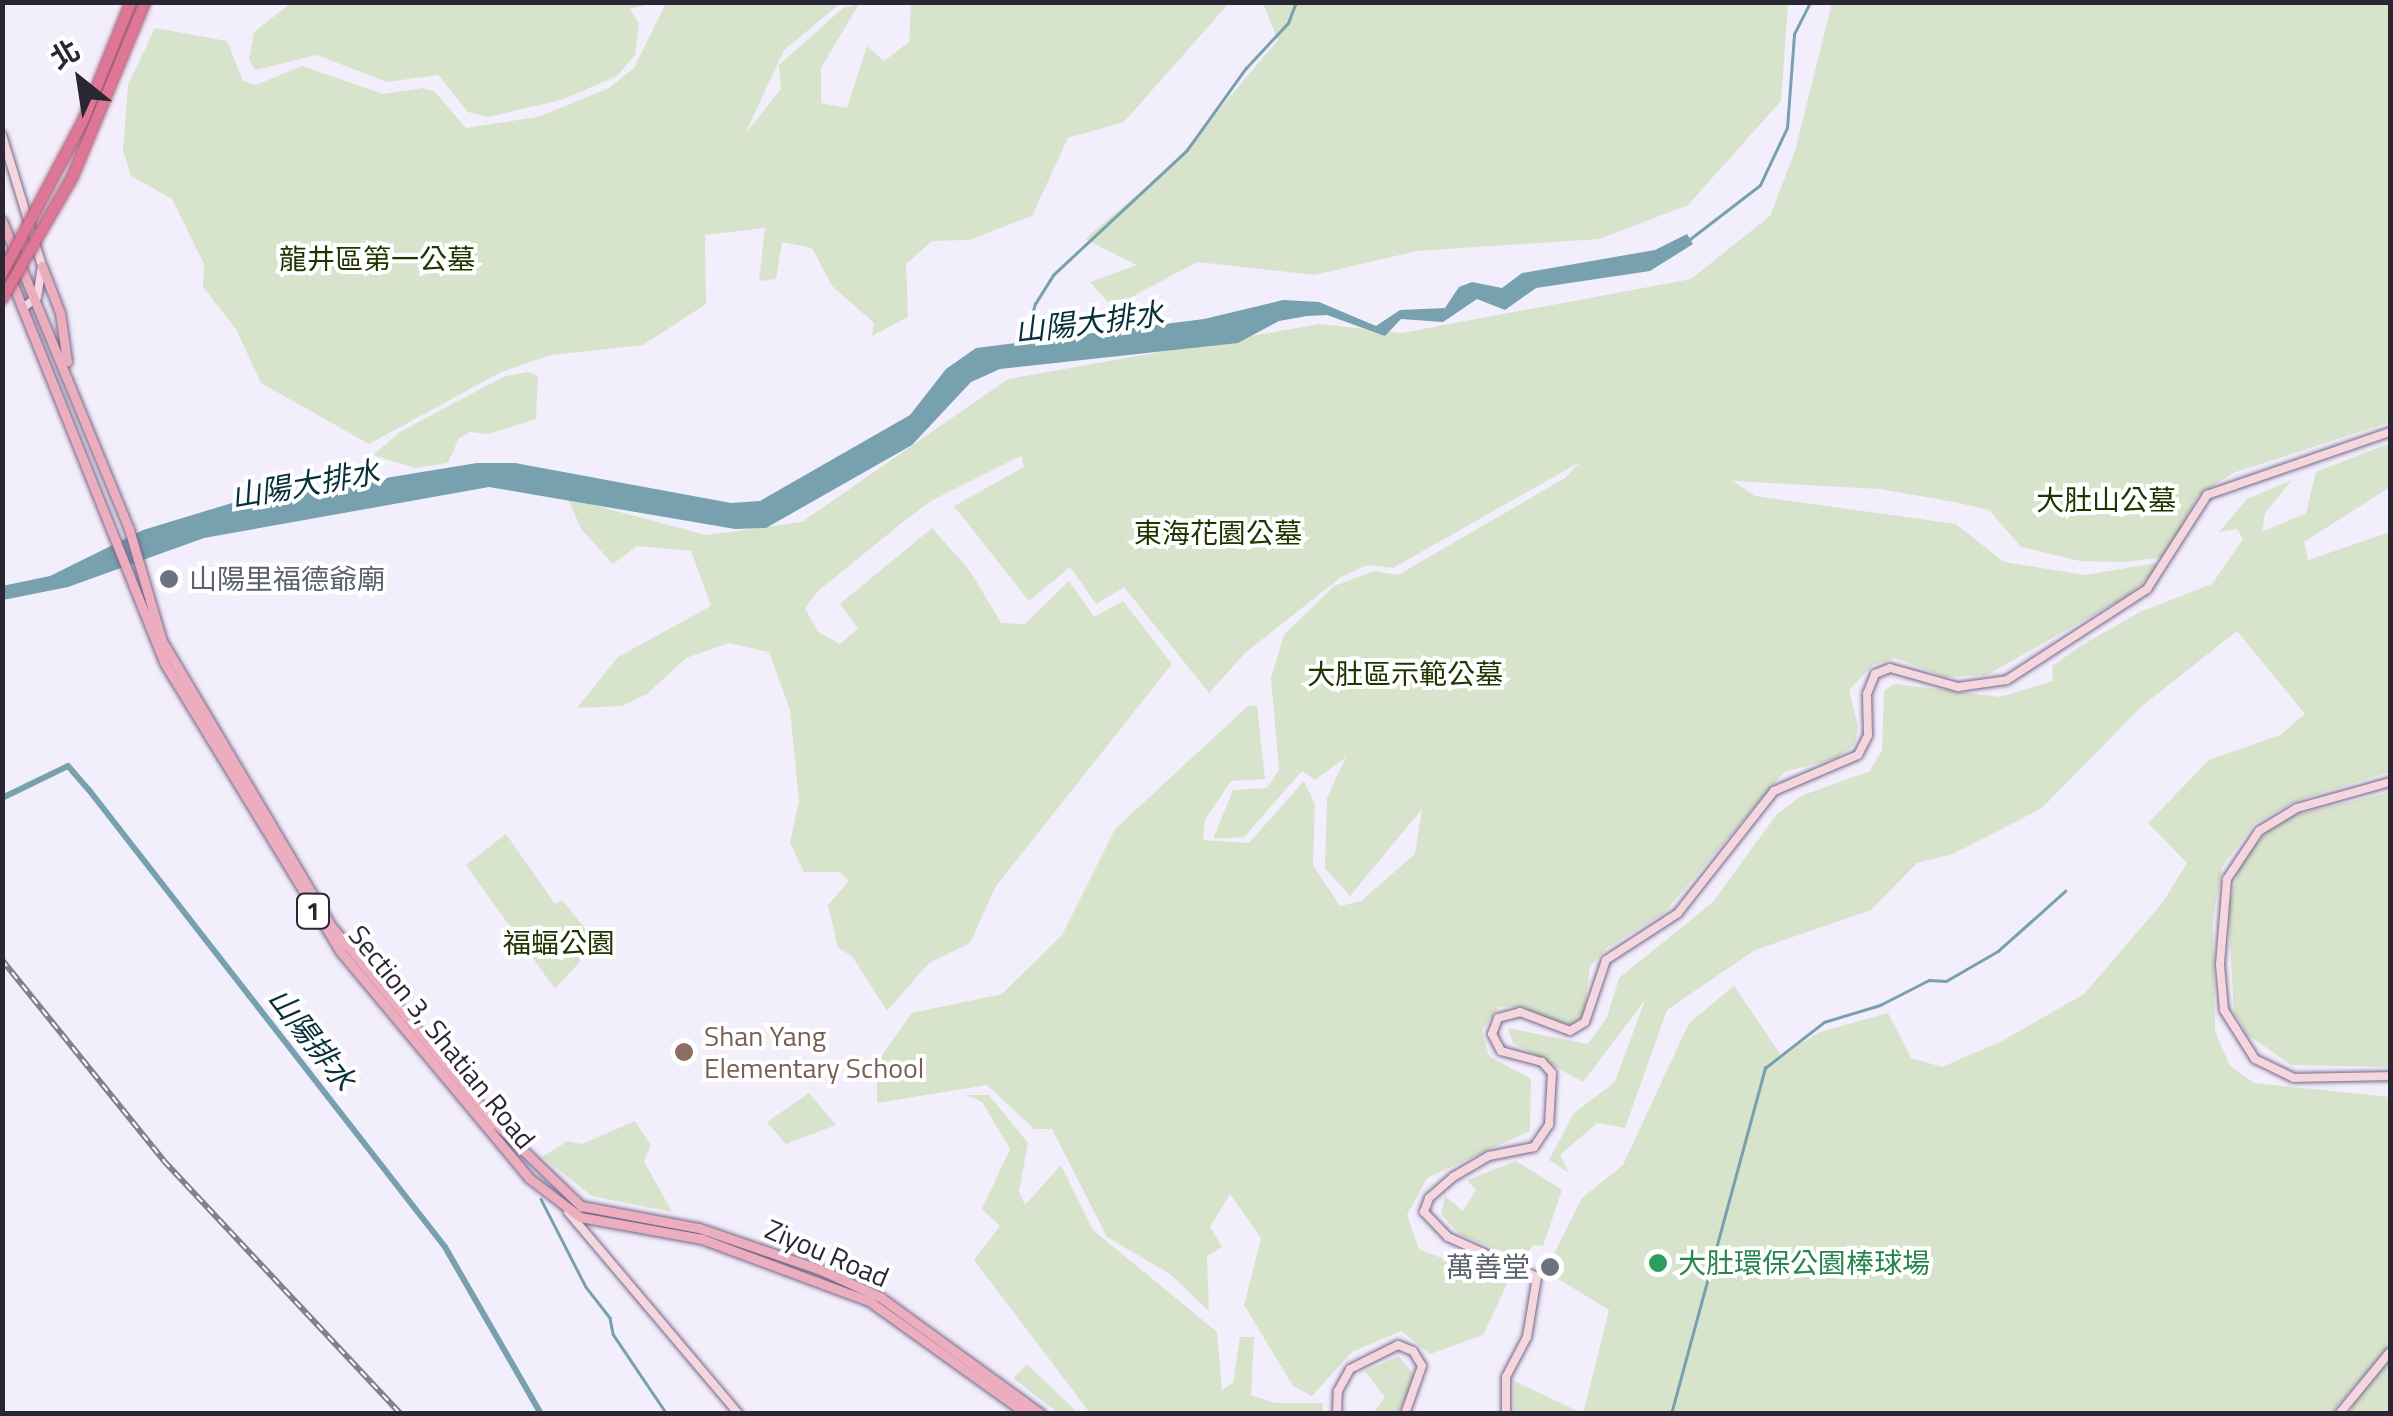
<!DOCTYPE html>
<meta charset="utf-8">
<style>
body{margin:0}
#map{position:relative;width:2393px;height:1416px;overflow:hidden;background:#f3eefc;font-family:"Titillium Web","Noto Sans TC",sans-serif}
div>[style]{position:absolute}
.green>*{inset:0;background:#d8e3cc}
.water>*{inset:0;background:#77a1ae}
.stream>*{height:2.5px;margin:-1.25px;padding:0 1.25px;transform-origin:1.25px;border-radius:1.25px;background:#77a1ae}
.canal>*{height:6px;margin:-3px;padding:0 3px;transform-origin:3px;border-radius:3px;background:#77a1ae}
.roads{filter:drop-shadow(0 0 2px #746886) drop-shadow(0 0 2px #746886)}
.secondary>*{height:8px;margin:-4px;padding:0 4px;transform-origin:4px;border-radius:4px;background:#f5d6df}
.primary>*{height:9px;margin:-4.5px;padding:0 4.5px;transform-origin:4.5px;border-radius:4.5px;background:#ecadbf}
.rail>*{height:6px;margin-top:-3px;transform-origin:0;background:repeating-linear-gradient(90deg,#fff 0 8px,#85808e 0 16px);box-sizing:border-box;border-block:2px solid #85808e}
.bridges{filter:drop-shadow(0 0 2px #a05a73) drop-shadow(0 0 2px #a05a73)}
.highway-bridge>*{height:10px;margin:-5px;padding:0 5px;transform-origin:5px;border-radius:5px;background:#df7695}
.dots>*{width:28px;height:28px;translate:-50% -50%;box-sizing:border-box;border:5px solid #fff;border-radius:50%}
span{translate:-50% -50%;white-space:nowrap;text-align:center;line-height:1.15;-webkit-text-stroke:8px #fff;paint-order:stroke}
.shield-label span{padding:2px 8px;background:#fff;border:2px solid;border-radius:8px;-webkit-text-stroke-width:0}
.shield-label{font-size:25px;color:#2b2633;font-weight:700}
.park-label{font-size:28px;color:#223400}
.worship-label{font-size:28px;color:#5b616d}
.left{translate:0 -50%;text-align:left}
.right{translate:-100% -50%;text-align:right}
.education-label{font-size:28px;color:#785e54}
.street-label{font-size:28px;color:#2b2633}
.leisure-label{font-size:28px;color:#27864d}
.water-label{font-size:30px;color:#06303a;font-style:italic}
.frame{position:absolute;inset:0;border:5px solid #2b2633;pointer-events:none}
.north{position:absolute;left:30px;top:30px;width:100px;height:100px;-webkit-text-stroke:8px #fff;paint-order:stroke;rotate:330deg;font-size:28px;font-weight:700;line-height:40px;text-align:center;color:#2b2633}
.north::after{content:'';display:block;margin:auto;width:35px;height:45px;background:#2b2633;clip-path:polygon(50% 0,100% 100%,50% 72%,0 100%)}
</style>
<div id="map">
<div class="green">
<div style="clip-path:polygon(291px 3px,291px 2px,654px 3px,630px 9px,639px 24px,635px 55px,617px 76px,561px 100px,488px 117px,468px 112px,438px 75px,387px 82px,317px 55px,255px 70px,249px 59px,254px 32px)"></div>
<div style="clip-path:polygon(666px 3px,841px 3px,784px 50px,745px 134px,781px 89px,779px 65px,843px 8px,859px 4px,821px 68px,821px 103px,847px 108px,867px 46px,884px 61px,909px 42px,911px 3px,1229px 3px,1124px 122px,1068px 138px,1032px 216px,969px 240px,932px 241px,906px 264px,908px 317px,872px 336px,874px 323px,832px 286px,812px 248px,782px 242px,776px 279px,759px 281px,765px 228px,705px 235px,706px 304px,643px 345px,551px 355px,501px 372px,369px 444px,261px 383px,236px 329px,203px 287px,204px 264px,172px 199px,131px 176px,123px 150px,128px 85px,155px 28px,227px 41px,243px 81px,256px 85px,302px 66px,383px 94px,423px 88px,435px 92px,466px 128px,538px 117px,609px 88px,634px 68px)"></div>
<div style="clip-path:polygon(1263px 3px,1788px 3px,1781px 101px,1688px 205px,1599px 239px,1417px 251px,1314px 275px,1197px 262px,1113px 307px,1090px 282px,1137px 265px,1085px 239px,1171px 166px,1278px 40px)"></div>
<div style="clip-path:polygon(1832px 3px,2390px 3px,2390px 422px,2233px 473px,2198px 496px,2165px 557px,2125px 562px,2080px 561px,2021px 547px,1989px 510px,1954px 502px,1880px 489px,1733px 481px,1755px 496px,1956px 524px,2004px 562px,2085px 575px,2156px 563px,2157px 571px,2127px 596px,1987px 675px,1946px 677px,1895px 658px,1873px 665px,1849px 690px,1858px 726px,1855px 744px,1837px 758px,1784px 772px,1664px 913px,1607px 948px,1590px 966px,1584px 1014px,1574px 1024px,1556px 1024px,1523px 1007px,1499px 1007px,1482px 1030px,1489px 1056px,1531px 1079px,1530px 1131px,1427px 1178px,1407px 1215px,1419px 1249px,1507px 1284px,1483px 1335px,1430px 1354px,1401px 1331px,1352px 1352px,1312px 1396px,1293px 1386px,1244px 1305px,1261px 1238px,1230px 1194px,1210px 1227px,1222px 1247px,1207px 1256px,1209px 1311px,1170px 1274px,1107px 1237px,1052px 1129px,1034px 1129px,987px 1085px,877px 1103px,877px 1062px,912px 1013px,1002px 994px,1062px 935px,1115px 829px,1248px 706px,1257px 706px,1265px 779px,1231px 781px,1205px 820px,1203px 840px,1249px 843px,1304px 781px,1315px 804px,1313px 865px,1340px 906px,1361px 901px,1415px 854px,1422px 809px,1350px 896px,1325px 868px,1327px 798px,1346px 757px,1315px 780px,1302px 771px,1244px 837px,1213px 839px,1233px 790px,1267px 788px,1279px 770px,1271px 678px,1284px 635px,1334px 586px,1374px 571px,1398px 575px,1565px 478px,1580px 462px,1393px 568px,1367px 565px,1341px 577px,1245px 653px,1209px 693px,1124px 587px,1096px 604px,1070px 567px,1029px 601px,954px 506px,1024px 467px,1021px 456px,931px 501px,903px 522px,818px 591px,805px 608px,818px 632px,840px 644px,858px 629px,840px 604px,932px 528px,970px 571px,1001px 623px,1025px 624px,1069px 581px,1094px 617px,1123px 601px,1172px 664px,996px 886px,970px 943px,929px 963px,887px 1011px,852px 956px,838px 948px,828px 905px,849px 881px,840px 872px,804px 872px,790px 843px,799px 801px,790px 710px,769px 652px,729px 643px,686px 658px,647px 694px,622px 706px,577px 708px,618px 657px,711px 606px,691px 551px,637px 546px,613px 564px,582px 530px,567px 498px,706px 535px,802px 522px,1008px 379px,1319px 324px,1402px 333px,1691px 279px,1770px 216px,1795px 151px)"></div>
<div style="clip-path:polygon(528px 372px,538px 376px,536px 419px,488px 434px,471px 432px,459px 438px,448px 463px,415px 468px,373px 455px,400px 432px,503px 377px)"></div>
<div style="clip-path:polygon(2390px 443px,2390px 487px,2304px 542px,2308px 560px,2390px 532px,2390px 772px,2295px 801px,2254px 824px,2222px 867px,2213px 921px,2215px 1031px,2230px 1066px,2254px 1083px,2390px 1097px,2390px 1345px,2331px 1413px,1583px 1413px,1609px 1310px,1545px 1271px,1582px 1198px,1623px 1165px,1689px 1023px,1734px 986px,1781px 1055px,1820px 1032px,1888px 1013px,1911px 1058px,1942px 1067px,2002px 1041px,2084px 994px,2163px 902px,2187px 863px,2148px 823px,2209px 760px,2280px 735px,2305px 714px,2237px 631px,2142px 706px,2042px 808px,1953px 854px,1917px 863px,1871px 910px,1755px 950px,1667px 1010px,1625px 1128px,1597px 1123px,1560px 1155px,1569px 1173px,1549px 1160px,1574px 1113px,1615px 1082px,1645px 1000px,1583px 1082px,1513px 1043px,1508px 1028px,1588px 1044px,1607px 1017px,1619px 978px,1713px 902px,1777px 814px,1803px 795px,1870px 771px,1882px 750px,1884px 691px,1894px 684px,2000px 697px,2053px 681px,2052px 666px,2082px 645px,2140px 612px,2212px 584px,2243px 539px,2237px 529px,2219px 532px,2247px 499px,2292px 480px,2265px 513px,2262px 532px,2306px 513px,2316px 472px)"></div>
<div style="clip-path:polygon(2390px 792px,2390px 1067px,2291px 1065px,2248px 1035px,2234px 1013px,2228px 907px,2241px 862px,2266px 833px,2291px 816px)"></div>
<div style="clip-path:polygon(506px 834px,555px 904px,562px 900px,597px 943px,555px 989px,466px 865px)"></div>
<div style="clip-path:polygon(809px 1093px,836px 1125px,786px 1144px,767px 1122px)"></div>
<div style="clip-path:polygon(966px 1095px,989px 1095px,1028px 1143px,1019px 1192px,1025px 1205px,1061px 1165px,1093px 1230px,1217px 1332px,1222px 1390px,1233px 1383px,1240px 1337px,1254px 1337px,1251px 1395px,1275px 1403px,1323px 1403px,1323px 1413px,1090px 1413px,974px 1260px,1000px 1226px,982px 1209px,1010px 1149px,982px 1102px)"></div>
<div style="clip-path:polygon(635px 1121px,651px 1145px,644px 1161px,672px 1212px,592px 1196px,542px 1157px,568px 1141px,582px 1144px)"></div>
<div style="clip-path:polygon(1516px 1161px,1562px 1190px,1543px 1246px,1533px 1245px,1523px 1259px,1460px 1235px,1441px 1214px,1445px 1196px,1463px 1211px,1476px 1190px,1467px 1180px)"></div>
<div style="clip-path:polygon(1399px 1356px,1414px 1375px,1403px 1403px,1398px 1413px,1373px 1413px,1385px 1397px,1365px 1371px)"></div>
<div style="clip-path:polygon(2390px 1358px,2390px 1413px,2349px 1414px,2359px 1395px)"></div>
<div style="clip-path:polygon(1027px 1365px,1028px 1365px,1078px 1413px,1058px 1413px,1013px 1378px)"></div>
<div style="clip-path:polygon(1514px 1381px,1582px 1413px,1514px 1413px)"></div>
</div>
<div class="water">
<div style="clip-path:polygon(1687px 234px,1693px 244px,1650px 271px,1536px 288px,1505px 310px,1477px 299px,1443px 322px,1401px 319px,1385px 336px,1327px 315px,1307px 316px,1279px 321px,1238px 343px,1000px 369px,971px 382px,912px 445px,766px 528px,735px 529px,489px 487px,204px 538px,68px 587px,3px 600px,2px 586px,50px 576px,143px 530px,232px 503px,477px 463px,515px 463px,731px 503px,760px 501px,910px 415px,946px 369px,976px 348px,1204px 319px,1283px 300px,1319px 302px,1376px 326px,1400px 310px,1445px 308px,1459px 287px,1472px 282px,1502px 288px,1522px 273px,1655px 250px)"></div>
</div>
<div class="stream">
<div style="left:1690px;top:239px;width:88px;rotate:-37.6deg"></div>
<div style="left:1760px;top:185px;width:63px;rotate:-64.7deg"></div>
<div style="left:1787px;top:128px;width:94px;rotate:-85.7deg"></div>
<div style="left:1794px;top:34px;width:36px;rotate:-63deg"></div>
<div style="left:1026px;top:339px;width:36px;rotate:-76deg"></div>
<div style="left:1035px;top:304px;width:34px;rotate:-58deg"></div>
<div style="left:1053px;top:275px;width:183px;rotate:-43deg"></div>
<div style="left:1187px;top:150px;width:101px;rotate:-54.3deg"></div>
<div style="left:1246px;top:68px;width:62px;rotate:-47deg"></div>
<div style="left:1288px;top:23px;width:22px;rotate:-69deg"></div>
<div style="left:541px;top:1199px;width:99px;rotate:62.9deg"></div>
<div style="left:586px;top:1287px;width:39px;rotate:52deg"></div>
<div style="left:610px;top:1318px;width:16px;rotate:79deg"></div>
<div style="left:613px;top:1334px;width:97px;rotate:56deg"></div>
<div style="left:1671px;top:1414px;width:359px;rotate:-74.8deg"></div>
<div style="left:1765px;top:1068px;width:75px;rotate:-37.9deg"></div>
<div style="left:1824px;top:1022px;width:59px;rotate:-16.9deg"></div>
<div style="left:1880px;top:1005px;width:55px;rotate:-27deg"></div>
<div style="left:1929px;top:980px;width:17px;rotate:3deg"></div>
<div style="left:1946px;top:981px;width:60px;rotate:-30deg"></div>
<div style="left:1998px;top:951px;width:90px;rotate:-41.8deg"></div>
</div>
<div class="canal">
<div style="left:2px;top:798px;width:73px;rotate:-25.9deg"></div>
<div style="left:68px;top:766px;width:32px;rotate:49deg"></div>
<div style="left:89px;top:790px;width:579px;rotate:52.08deg"></div>
<div style="left:445px;top:1247px;width:193px;rotate:60.1deg"></div>
</div>
<div class="roads">
<div class="secondary">
<div style="left:2px;top:135px;width:137px;rotate:73deg"></div>
<div style="left:42px;top:266px;width:31px;rotate:99deg"></div>
<div style="left:37px;top:297px;width:16px;rotate:142deg"></div>
<div style="left:2390px;top:782px;width:97px;rotate:164.4deg"></div>
<div style="left:2297px;top:808px;width:44px;rotate:148.8deg"></div>
<div style="left:2259px;top:831px;width:58px;rotate:123.7deg"></div>
<div style="left:2227px;top:879px;width:86px;rotate:94.7deg"></div>
<div style="left:2220px;top:965px;width:45px;rotate:84.9deg"></div>
<div style="left:2224px;top:1010px;width:58px;rotate:57.7deg"></div>
<div style="left:2255px;top:1059px;width:43px;rotate:26deg"></div>
<div style="left:2294px;top:1078px;width:96px;rotate:-1.2deg"></div>
<div style="left:568px;top:1212px;width:265px;rotate:49.8deg"></div>
<div style="left:1337px;top:1414px;width:23px;rotate:-88deg"></div>
<div style="left:1338px;top:1391px;width:25px;rotate:-61deg"></div>
<div style="left:1350px;top:1369px;width:54px;rotate:-26.6deg"></div>
<div style="left:1398px;top:1345px;width:16px;rotate:22deg"></div>
<div style="left:1413px;top:1351px;width:17px;rotate:59deg"></div>
<div style="left:1422px;top:1366px;width:51px;rotate:109.5deg"></div>
<div style="left:1506px;top:1414px;width:37px;rotate:-90deg"></div>
<div style="left:1506px;top:1377px;width:45px;rotate:-62.3deg"></div>
<div style="left:1527px;top:1337px;width:61px;rotate:-80.5deg"></div>
<div style="left:1537px;top:1277px;width:98px;rotate:-155.8deg"></div>
<div style="left:1448px;top:1237px;width:35px;rotate:-134deg"></div>
<div style="left:1424px;top:1212px;width:15px;rotate:-70deg"></div>
<div style="left:1429px;top:1198px;width:32px;rotate:-41deg"></div>
<div style="left:1453px;top:1177px;width:42px;rotate:-30.3deg"></div>
<div style="left:1489px;top:1156px;width:46px;rotate:-11.3deg"></div>
<div style="left:1534px;top:1147px;width:27px;rotate:-56deg"></div>
<div style="left:1549px;top:1125px;width:52px;rotate:-86.7deg"></div>
<div style="left:1552px;top:1073px;width:15px;rotate:-132deg"></div>
<div style="left:1542px;top:1062px;width:42px;rotate:-165deg"></div>
<div style="left:1501px;top:1051px;width:19px;rotate:-118deg"></div>
<div style="left:1492px;top:1034px;width:17px;rotate:-69deg"></div>
<div style="left:1498px;top:1018px;width:23px;rotate:-15deg"></div>
<div style="left:1520px;top:1012px;width:53px;rotate:20.8deg"></div>
<div style="left:1570px;top:1031px;width:17px;rotate:-31deg"></div>
<div style="left:1585px;top:1022px;width:65px;rotate:-71.3deg"></div>
<div style="left:1606px;top:960px;width:86px;rotate:-33.1deg"></div>
<div style="left:1678px;top:913px;width:155px;rotate:-51.8deg"></div>
<div style="left:1774px;top:791px;width:91px;rotate:-23.2deg"></div>
<div style="left:1858px;top:755px;width:22px;rotate:-63deg"></div>
<div style="left:1868px;top:735px;width:41px;rotate:-91.4deg"></div>
<div style="left:1867px;top:694px;width:22px;rotate:-68deg"></div>
<div style="left:1875px;top:674px;width:16px;rotate:-22deg"></div>
<div style="left:1890px;top:668px;width:71px;rotate:15.6deg"></div>
<div style="left:1958px;top:687px;width:49px;rotate:-8.1deg"></div>
<div style="left:2007px;top:680px;width:167px;rotate:-33deg"></div>
<div style="left:2147px;top:589px;width:112px;rotate:-57.4deg"></div>
<div style="left:2207px;top:495px;width:194px;rotate:-19deg"></div>
<div style="left:2339px;top:1414px;width:80px;rotate:-50.6deg"></div>
</div>
<div class="primary">
<div style="left:2px;top:221px;width:333px;rotate:67.6deg"></div>
<div style="left:129px;top:529px;width:117px;rotate:73.6deg"></div>
<div style="left:162px;top:641px;width:333px;rotate:59.3deg"></div>
<div style="left:332px;top:927px;width:255px;rotate:50.3deg"></div>
<div style="left:495px;top:1123px;width:120px;rotate:44deg"></div>
<div style="left:581px;top:1206px;width:120px;rotate:10.6deg"></div>
<div style="left:699px;top:1228px;width:129px;rotate:19deg"></div>
<div style="left:821px;top:1270px;width:65px;rotate:24.6deg"></div>
<div style="left:880px;top:1297px;width:199px;rotate:36deg"></div>
<div style="left:2px;top:257px;width:438px;rotate:68.2deg"></div>
<div style="left:165px;top:664px;width:336px;rotate:58.6deg"></div>
<div style="left:340px;top:951px;width:295px;rotate:50.2deg"></div>
<div style="left:529px;top:1178px;width:64px;rotate:37.4deg"></div>
<div style="left:580px;top:1217px;width:124px;rotate:10.2deg"></div>
<div style="left:702px;top:1239px;width:178px;rotate:20.4deg"></div>
<div style="left:869px;top:1301px;width:194px;rotate:35.6deg"></div>
<div style="left:42px;top:266px;width:50px;rotate:69deg"></div>
<div style="left:60px;top:313px;width:49px;rotate:81.7deg"></div>
</div>
</div>
<div class="rail">
<div style="left:2px;top:960px;width:258px;rotate:51.1deg"></div>
<div style="left:164px;top:1161px;width:347px;rotate:46.9deg"></div>
</div>
<div class="bridges">
<div class="highway-bridge">
<div style="left:2px;top:274px;width:175px;rotate:-62.1deg"></div>
<div style="left:84px;top:119px;width:126px;rotate:-68.1deg"></div>
<div style="left:2px;top:299px;width:140px;rotate:-60deg"></div>
<div style="left:72px;top:178px;width:191px;rotate:-67.5deg"></div>
</div>
</div>
<div class="dots">
<div style="left:169px;top:579px;background:#6b7280"></div>
<div style="left:684px;top:1052px;background:#8d6e63"></div>
<div style="left:1658px;top:1263px;background:#2e9e5b"></div>
<div style="left:1550px;top:1267px;background:#6b7280"></div>
</div>
<div class="shield-label">
<span style="left:313px;top:911px">1</span>
</div>
<div class="park-label">
<span style="left:377px;top:259px">龍井區第一公墓</span>
<span style="left:2106px;top:500px">大肚山公墓</span>
<span style="left:1218px;top:533px">東海花園公墓</span>
<span style="left:1405px;top:674px">大肚區示範公墓</span>
<span style="left:559px;top:943px">福蝠公園</span>
</div>
<div class="worship-label">
<span class="left" style="left:189px;top:579px">山陽里福德爺廟</span>
<span class="right" style="left:1530px;top:1267px">萬善堂</span>
</div>
<div class="education-label">
<span class="left" style="left:704px;top:1052px">Shan Yang<br>Elementary School</span>
</div>
<div class="street-label">
<span style="left:442px;top:1037px;rotate:51deg">Section 3, Shatian Road</span>
<span style="left:827px;top:1253px;rotate:23deg">Ziyou Road</span>
</div>
<div class="leisure-label">
<span class="left" style="left:1678px;top:1263px">大肚環保公園棒球場</span>
</div>
<div class="water-label">
<span style="left:1089px;top:322px;rotate:-7deg">山陽大排水</span>
<span style="left:305px;top:484px;rotate:-10deg">山陽大排水</span>
<span style="left:312px;top:1039px;rotate:52deg">山陽排水</span>
</div>
<div class="frame"></div>
<div class="north">北</div>
</div>
